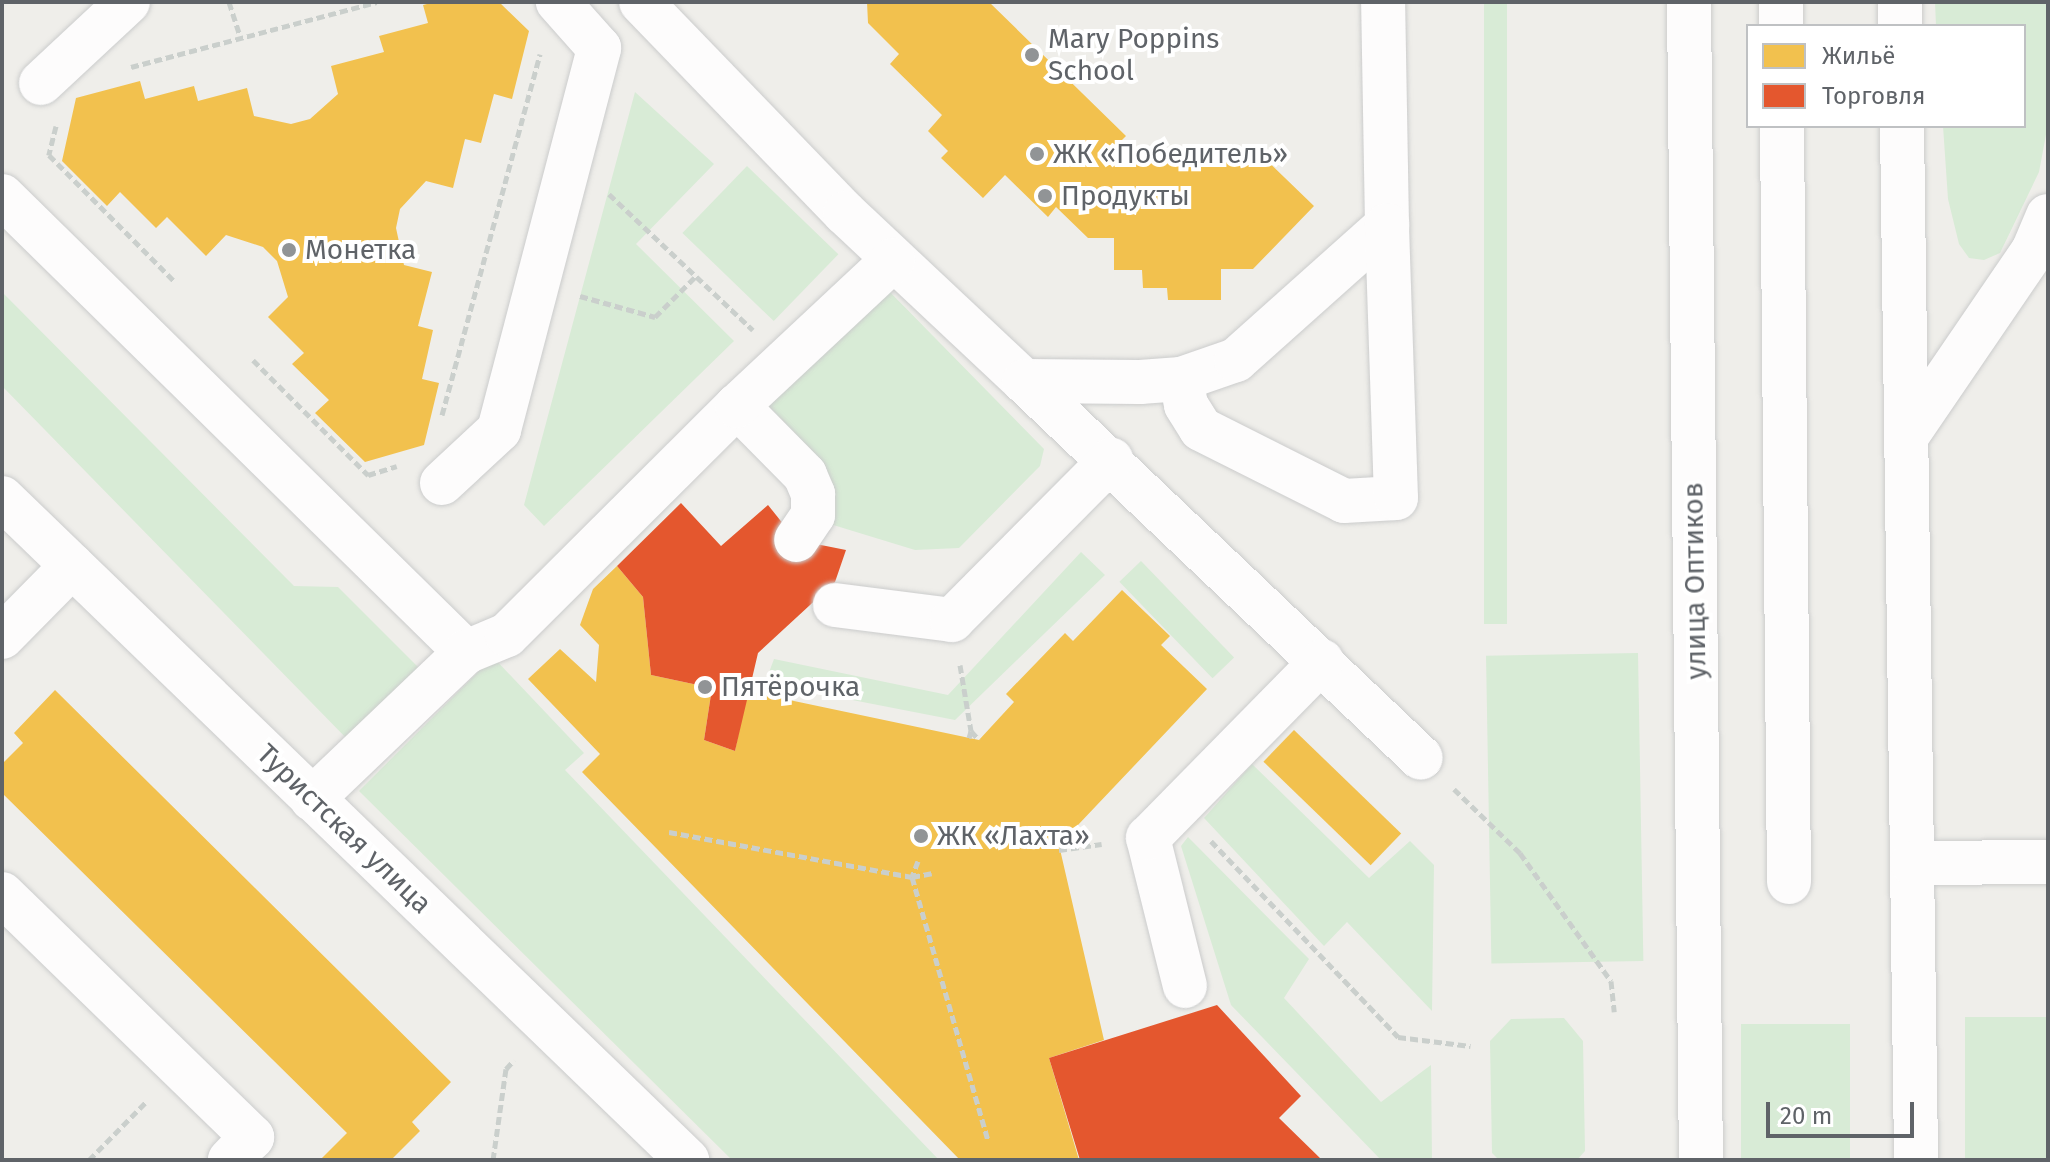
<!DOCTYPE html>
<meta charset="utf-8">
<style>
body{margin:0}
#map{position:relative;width:2050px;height:1162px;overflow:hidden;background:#efeeea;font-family:"Fira Sans",sans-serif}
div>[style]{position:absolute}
.green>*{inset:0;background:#d8ebd6;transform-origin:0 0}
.homes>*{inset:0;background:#f2c14e;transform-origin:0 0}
.shops>*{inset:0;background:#e4572e}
.path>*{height:5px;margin-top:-2.5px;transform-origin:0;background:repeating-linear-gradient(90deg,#cacfcc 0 8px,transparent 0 12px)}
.roads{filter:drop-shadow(0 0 2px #cbcccc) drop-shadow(0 0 2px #cbcccc)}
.minor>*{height:44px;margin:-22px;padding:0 22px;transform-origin:22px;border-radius:22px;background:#fdfcfc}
.dots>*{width:22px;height:22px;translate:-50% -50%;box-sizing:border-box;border:4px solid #fff;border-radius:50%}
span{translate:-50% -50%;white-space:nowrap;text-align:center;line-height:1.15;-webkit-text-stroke:8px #fff;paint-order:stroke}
.poi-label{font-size:28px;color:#5f6368}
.left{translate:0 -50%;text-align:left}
.street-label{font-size:28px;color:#5f6368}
.frame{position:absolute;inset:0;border:4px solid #5f6368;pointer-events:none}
.legend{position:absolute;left:1746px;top:24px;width:280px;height:104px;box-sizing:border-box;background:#fff;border:2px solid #bfc1c3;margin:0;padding:10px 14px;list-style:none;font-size:24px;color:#5f6368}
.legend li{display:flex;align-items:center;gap:16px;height:40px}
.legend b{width:40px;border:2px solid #bfc1c3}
.scale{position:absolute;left:1766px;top:1102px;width:148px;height:36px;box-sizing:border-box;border:4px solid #5f6368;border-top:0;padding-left:10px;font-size:24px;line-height:28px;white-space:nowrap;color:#5f6368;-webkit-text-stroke:6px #fff;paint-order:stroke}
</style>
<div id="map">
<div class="green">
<div style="left:1484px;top:2px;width:23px;height:622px"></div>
<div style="clip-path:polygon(1935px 2px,2048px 2px,2048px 124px,2039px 172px,2000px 253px,1984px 260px,1969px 258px,1959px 244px,1948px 199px,1943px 126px,2024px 126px,2024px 26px,1936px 26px)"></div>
<div style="clip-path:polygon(635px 92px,714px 164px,636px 244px,734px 341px,544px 526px,524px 505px)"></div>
<div style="left:747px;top:166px;width:127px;height:93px;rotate:44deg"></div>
<div style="clip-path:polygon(884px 286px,1044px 449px,1040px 466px,959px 548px,915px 550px,830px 524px,800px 439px,764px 401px)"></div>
<div style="clip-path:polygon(2px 292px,294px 586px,338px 587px,423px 672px,350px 742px,2px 386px)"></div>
<div style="clip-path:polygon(1081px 552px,1105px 575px,955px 720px,765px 683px,774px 659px,948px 695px)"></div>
<div style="left:1141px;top:561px;width:134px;height:30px;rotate:46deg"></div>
<div style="left:1638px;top:653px;width:308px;height:152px;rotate:89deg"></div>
<div style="clip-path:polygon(493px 657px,584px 753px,565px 770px,939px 1160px,732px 1160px,359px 791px)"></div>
<div style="clip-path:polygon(1252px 764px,1369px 878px,1410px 841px,1434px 865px,1432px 1011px,1347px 922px,1324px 946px,1204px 818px)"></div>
<div style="clip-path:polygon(1188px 837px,1309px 959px,1284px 998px,1381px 1102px,1431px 1065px,1432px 1160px,1381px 1160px,1231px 1005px,1181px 846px)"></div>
<div style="left:2048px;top:1017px;width:143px;height:83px;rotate:90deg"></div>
<div style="clip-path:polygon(1564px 1018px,1583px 1041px,1585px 1151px,1577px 1160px,1499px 1160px,1492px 1153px,1490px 1041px,1511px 1019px)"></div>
<div style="left:1850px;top:1024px;width:136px;height:109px;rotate:90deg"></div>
</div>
<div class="homes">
<div style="clip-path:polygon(435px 2px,499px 2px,529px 31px,512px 99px,494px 94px,481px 143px,465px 139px,453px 188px,426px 181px,400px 209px,396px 228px,404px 265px,432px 272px,418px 326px,433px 330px,422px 379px,439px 383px,424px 445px,365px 462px,315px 413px,329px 400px,292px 364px,304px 353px,268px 317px,288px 297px,277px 261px,263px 247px,226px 235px,206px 256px,167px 217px,156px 228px,120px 192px,107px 206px,62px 161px,76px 98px,140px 81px,145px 99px,194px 86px,198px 101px,247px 88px,254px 116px,291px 124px,310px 119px,338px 94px,331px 66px,384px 52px,379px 36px,428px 23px,423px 5px)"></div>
<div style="clip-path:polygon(867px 2px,989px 2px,1126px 136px,1118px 144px,1133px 157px,1239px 157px,1251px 145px,1314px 206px,1253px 269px,1221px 269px,1221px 300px,1168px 300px,1167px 288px,1143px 288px,1142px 270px,1114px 270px,1114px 238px,1088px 238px,1056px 207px,1048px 217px,1005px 175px,983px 198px,941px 158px,948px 151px,928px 131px,942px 115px,890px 64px,899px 54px,868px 23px)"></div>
<div style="clip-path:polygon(617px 566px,643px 597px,651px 675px,712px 688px,704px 740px,735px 751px,747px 691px,979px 740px,1014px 702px,1006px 694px,1065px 633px,1073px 641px,1122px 590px,1170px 636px,1161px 645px,1207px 689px,1059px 845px,1104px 1040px,1049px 1058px,1079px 1160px,960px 1160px,582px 772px,600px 754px,528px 679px,560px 649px,596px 682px,599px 645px,580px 625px,593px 589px)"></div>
<div style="clip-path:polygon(55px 690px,451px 1082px,412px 1122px,420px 1131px,391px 1160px,320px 1160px,347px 1133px,2px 793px,2px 764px,23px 743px,14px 733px)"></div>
<div style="left:1294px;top:730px;width:149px;height:44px;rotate:44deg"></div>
</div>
<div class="shops">
<div style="clip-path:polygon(681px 503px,721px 546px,768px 505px,796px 540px,846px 550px,835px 582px,758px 653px,735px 751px,704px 740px,712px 688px,651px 675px,643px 597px,617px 566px)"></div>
<div style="clip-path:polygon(1217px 1005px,1301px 1096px,1279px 1118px,1322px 1160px,1080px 1160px,1049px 1058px)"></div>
</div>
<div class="path">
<div style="left:229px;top:2px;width:38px;rotate:72deg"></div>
<div style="left:131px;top:67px;width:254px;rotate:-14.8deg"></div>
<div style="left:56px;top:126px;width:30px;rotate:104deg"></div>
<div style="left:49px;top:155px;width:180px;rotate:45.2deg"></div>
<div style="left:609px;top:194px;width:198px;rotate:43.4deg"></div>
<div style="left:580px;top:296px;width:78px;rotate:15.6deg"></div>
<div style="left:655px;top:317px;width:58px;rotate:-45deg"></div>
<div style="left:253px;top:360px;width:163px;rotate:45deg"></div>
<div style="left:368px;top:475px;width:30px;rotate:-17deg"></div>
<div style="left:442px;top:415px;width:374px;rotate:-74.8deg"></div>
<div style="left:960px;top:665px;width:67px;rotate:80.5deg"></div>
<div style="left:969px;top:738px;width:7px;rotate:-74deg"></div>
<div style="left:971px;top:731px;width:12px;rotate:48deg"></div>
<div style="left:1454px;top:789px;width:92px;rotate:44.1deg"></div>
<div style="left:1520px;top:853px;width:157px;rotate:54.6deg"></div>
<div style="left:1611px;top:981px;width:31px;rotate:84deg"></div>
<div style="left:669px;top:832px;width:247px;rotate:10.5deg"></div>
<div style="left:912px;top:877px;width:274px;rotate:73.9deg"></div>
<div style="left:1211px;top:841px;width:271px;rotate:46.3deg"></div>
<div style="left:1398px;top:1037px;width:73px;rotate:7.1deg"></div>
<div style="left:1059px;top:850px;width:43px;rotate:-7.9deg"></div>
<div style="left:918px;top:861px;width:17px;rotate:111deg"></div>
<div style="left:912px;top:877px;width:20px;rotate:-11deg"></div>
<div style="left:89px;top:1160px;width:83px;rotate:-45.5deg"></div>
<div style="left:493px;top:1160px;width:92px;rotate:-81.9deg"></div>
<div style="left:506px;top:1069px;width:12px;rotate:-48deg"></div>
</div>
<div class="roads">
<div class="minor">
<div style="left:641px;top:2px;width:293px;rotate:46deg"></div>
<div style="left:845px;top:213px;width:245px;rotate:43.2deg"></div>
<div style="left:1024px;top:381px;width:116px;rotate:0.5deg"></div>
<div style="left:1140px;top:382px;width:41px;rotate:-4.2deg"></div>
<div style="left:1181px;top:379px;width:58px;rotate:-19.1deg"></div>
<div style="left:1236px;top:360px;width:203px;rotate:-41.8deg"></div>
<div style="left:1387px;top:225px;width:223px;rotate:-91deg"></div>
<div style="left:1689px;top:2px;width:1158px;rotate:89.41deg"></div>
<div style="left:1781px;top:2px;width:24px;rotate:90deg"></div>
<div style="left:1900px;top:2px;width:24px;rotate:90deg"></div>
<div style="left:41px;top:83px;width:119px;rotate:-43deg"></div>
<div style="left:1782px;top:126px;width:756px;rotate:89.47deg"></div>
<div style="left:1902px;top:126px;width:1034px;rotate:89.22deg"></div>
<div style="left:2px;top:196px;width:651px;rotate:44.5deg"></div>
<div style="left:1181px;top:379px;width:26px;rotate:79deg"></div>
<div style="left:1186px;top:405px;width:28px;rotate:58deg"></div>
<div style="left:1201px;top:429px;width:160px;rotate:26.7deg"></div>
<div style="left:1344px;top:501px;width:52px;rotate:-3.3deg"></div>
<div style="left:1396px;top:498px;width:273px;rotate:-91.9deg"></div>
<div style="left:1024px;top:381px;width:547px;rotate:43.52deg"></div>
<div style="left:737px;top:406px;width:97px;rotate:45.4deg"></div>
<div style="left:805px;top:475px;width:21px;rotate:67deg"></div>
<div style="left:813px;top:494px;width:21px;rotate:90deg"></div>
<div style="left:813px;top:515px;width:30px;rotate:124deg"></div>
<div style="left:1906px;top:437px;width:225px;rotate:-55.7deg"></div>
<div style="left:2033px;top:251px;width:38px;rotate:-67deg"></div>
<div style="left:442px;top:483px;width:78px;rotate:-42.9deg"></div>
<div style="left:499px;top:430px;width:395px;rotate:-75.3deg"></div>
<div style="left:599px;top:48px;width:62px;rotate:-131.7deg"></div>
<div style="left:2px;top:498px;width:953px;rotate:44.02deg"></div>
<div style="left:835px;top:605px;width:118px;rotate:7.3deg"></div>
<div style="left:952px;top:620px;width:226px;rotate:-45.2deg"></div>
<div style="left:2px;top:637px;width:100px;rotate:-45.4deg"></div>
<div style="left:312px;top:799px;width:213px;rotate:-43.7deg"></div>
<div style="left:466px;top:652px;width:44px;rotate:-22.5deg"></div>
<div style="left:507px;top:635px;width:325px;rotate:-44.9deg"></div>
<div style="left:737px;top:406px;width:214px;rotate:-43.1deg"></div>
<div style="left:1912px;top:863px;width:136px;rotate:-0.4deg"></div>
<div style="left:2px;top:894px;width:349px;rotate:44.2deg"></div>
<div style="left:252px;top:1137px;width:32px;rotate:134deg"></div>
<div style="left:1185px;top:986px;width:153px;rotate:-104deg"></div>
<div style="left:1148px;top:838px;width:248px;rotate:-45.5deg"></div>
</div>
</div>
<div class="dots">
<div style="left:1032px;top:55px;background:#919496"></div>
<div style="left:1037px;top:154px;background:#919496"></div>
<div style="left:1045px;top:196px;background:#919496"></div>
<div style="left:289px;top:250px;background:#919496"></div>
<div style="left:705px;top:687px;background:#919496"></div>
<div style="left:921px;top:836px;background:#919496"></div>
</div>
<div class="poi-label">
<span class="left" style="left:1048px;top:55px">Mary Poppins<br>School</span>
<span class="left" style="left:1053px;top:154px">ЖК «Победитель»</span>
<span class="left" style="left:1061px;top:196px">Продукты</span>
<span class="left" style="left:305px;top:250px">Монетка</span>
<span class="left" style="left:721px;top:687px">Пятёрочка</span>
<span class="left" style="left:937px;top:836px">ЖК «Лахта»</span>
</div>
<div class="street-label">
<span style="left:1695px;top:581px;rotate:-91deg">улица Оптиков</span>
<span style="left:344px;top:829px;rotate:44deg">Туристская улица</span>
</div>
<div class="frame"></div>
<ul class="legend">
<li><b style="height:22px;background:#f2c14e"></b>Жильё</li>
<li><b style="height:22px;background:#e4572e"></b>Торговля</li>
</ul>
<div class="scale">20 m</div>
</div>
